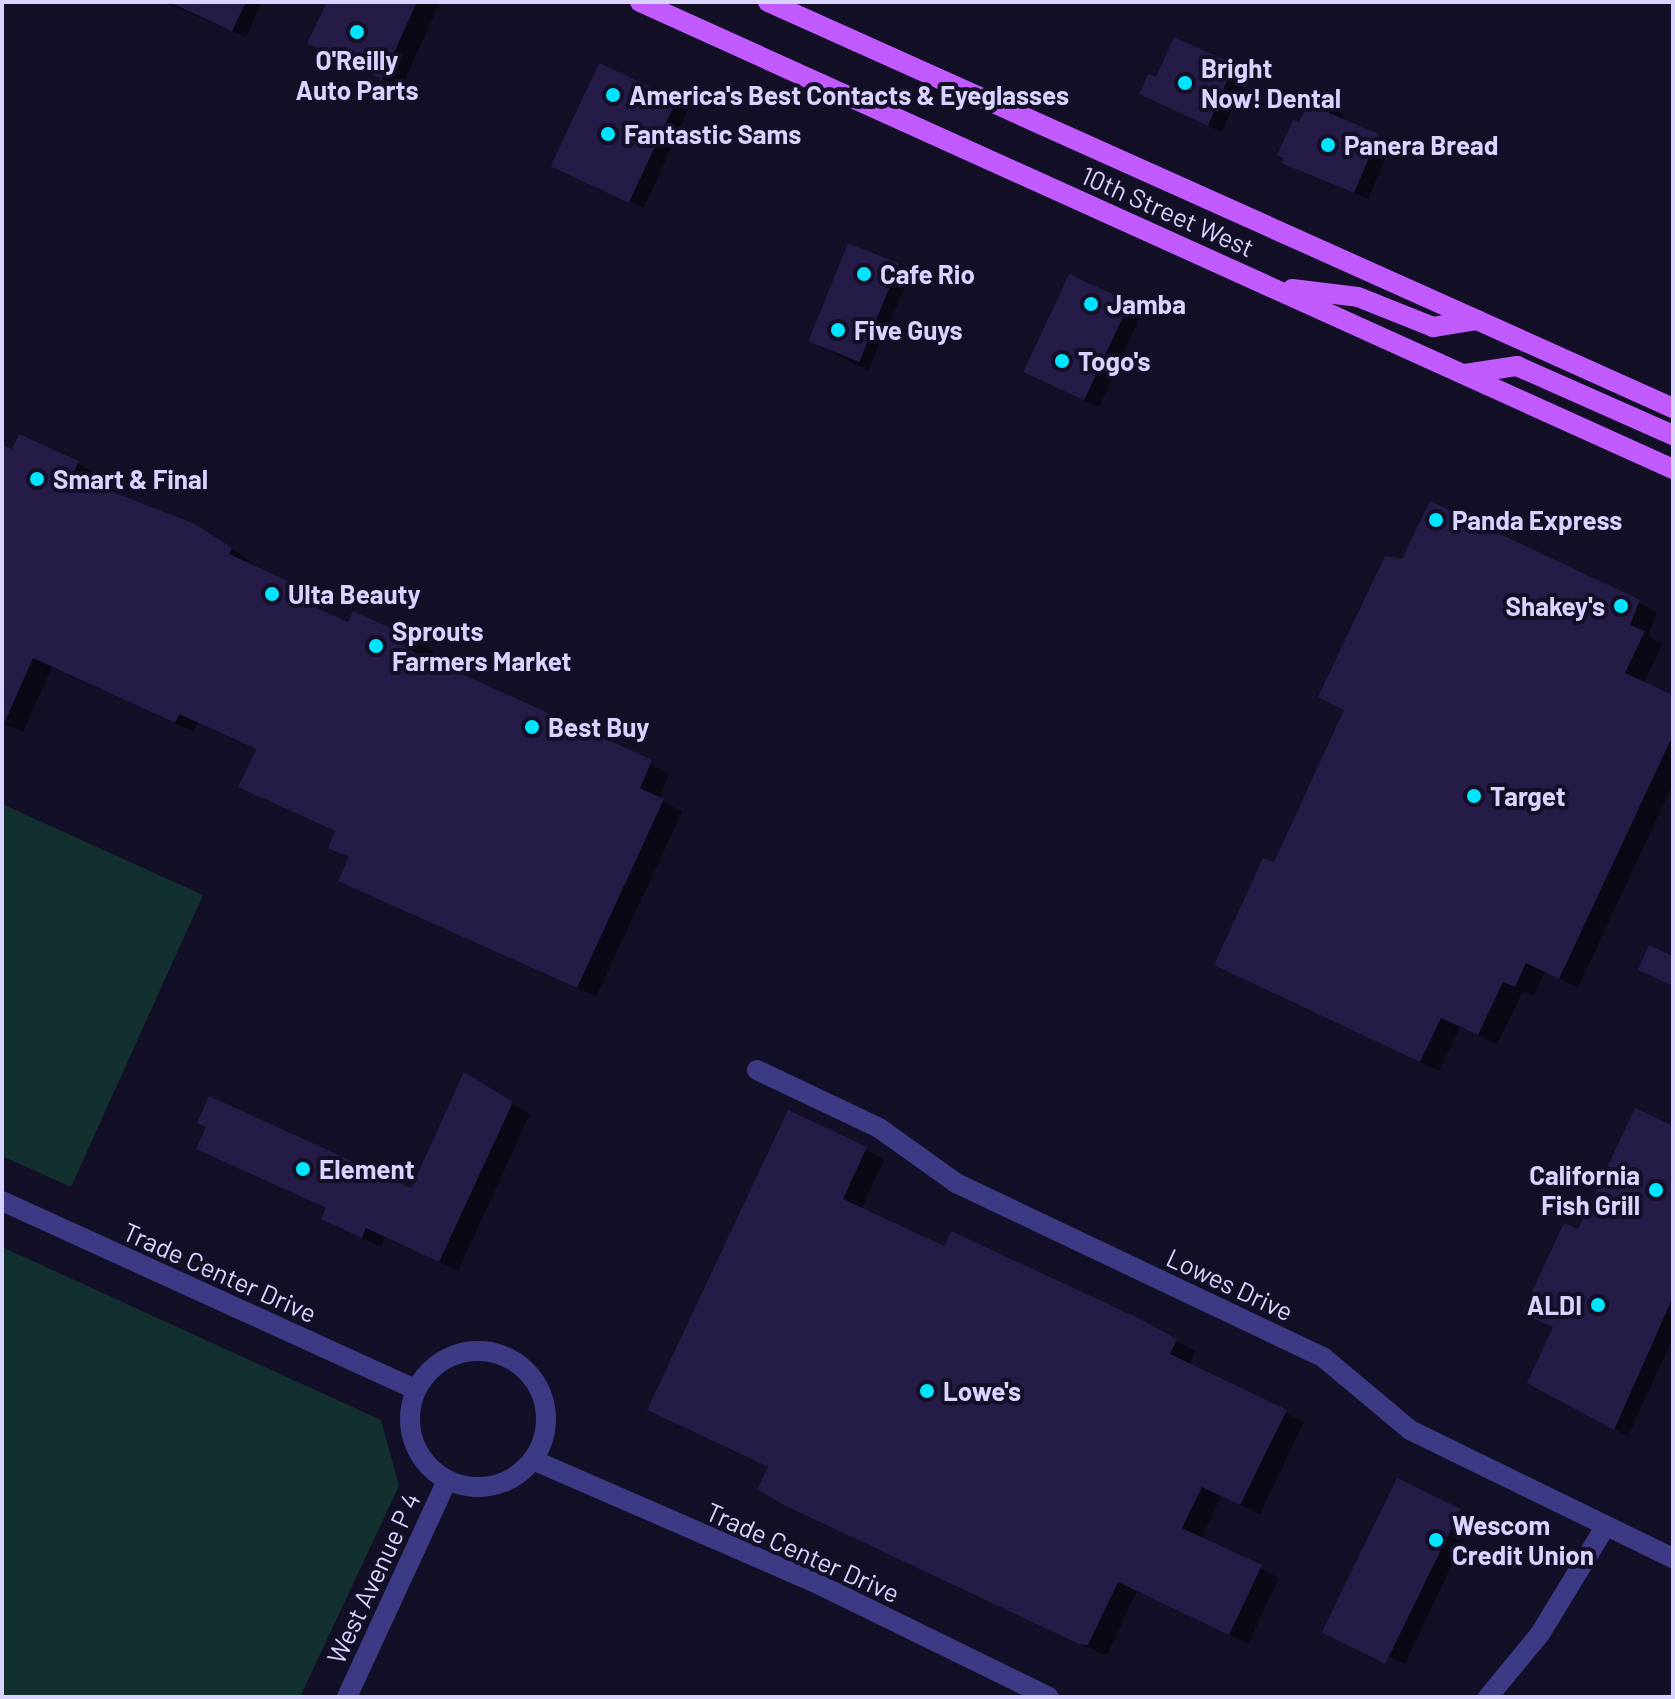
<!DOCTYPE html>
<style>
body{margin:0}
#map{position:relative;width:1675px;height:1699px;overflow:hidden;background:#130f26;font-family:Barlow,sans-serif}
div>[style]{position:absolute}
.green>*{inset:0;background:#12302f}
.shadow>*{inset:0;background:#0007}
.building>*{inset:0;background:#241b47;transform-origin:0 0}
.minor>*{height:20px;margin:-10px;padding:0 10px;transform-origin:10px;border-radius:10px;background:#3d3a85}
.minor>.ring{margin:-10px;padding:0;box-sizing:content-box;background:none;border:20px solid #3d3a85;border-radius:50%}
.major>*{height:20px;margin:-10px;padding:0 10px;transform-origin:10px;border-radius:10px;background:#c25bff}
.dots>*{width:22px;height:22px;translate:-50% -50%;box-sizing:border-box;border:4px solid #130f26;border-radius:50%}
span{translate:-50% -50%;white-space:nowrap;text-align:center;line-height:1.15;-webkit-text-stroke:8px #130f26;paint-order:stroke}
.poi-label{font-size:26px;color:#d9d4ff;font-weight:700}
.left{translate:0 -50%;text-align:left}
.right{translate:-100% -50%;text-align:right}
.street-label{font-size:26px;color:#d9d4ff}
.frame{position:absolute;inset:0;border:4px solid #d9d4ff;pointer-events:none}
</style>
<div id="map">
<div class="green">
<div style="clip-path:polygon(2px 804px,203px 895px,71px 1187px,2px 1156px)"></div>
<div style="clip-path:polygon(2px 1247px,381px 1420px,399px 1486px,300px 1697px,2px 1697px)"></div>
</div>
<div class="shadow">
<div style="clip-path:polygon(164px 2px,262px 2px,246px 37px)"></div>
<div style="clip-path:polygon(329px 2px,440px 2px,401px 88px,328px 53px)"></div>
<div style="clip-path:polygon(1175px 39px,1247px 74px,1222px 132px,1155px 101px,1156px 80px)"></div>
<div style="clip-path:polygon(676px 101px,689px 108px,644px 208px,568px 173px)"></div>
<div style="clip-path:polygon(1331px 108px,1344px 115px,1342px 121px,1392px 144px,1368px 199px,1297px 170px,1300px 125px)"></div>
<div style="clip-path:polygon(898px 266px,911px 274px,868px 370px,819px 346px)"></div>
<div style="clip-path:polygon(1070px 277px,1143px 311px,1099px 407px,1040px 379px)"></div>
<div style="clip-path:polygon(2px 447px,78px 463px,96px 474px,91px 486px,214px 537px,249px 560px,247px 565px,314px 597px,310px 607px,349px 625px,416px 642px,434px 652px,430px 662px,669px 773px,659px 799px,682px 812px,596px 997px,341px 880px,351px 858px,331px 847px,337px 832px,259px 797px,257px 750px,198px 723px,194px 732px,52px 667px,23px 732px,2px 723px)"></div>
<div style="clip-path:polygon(1639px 602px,1657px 613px,1648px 636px,1662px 644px,1644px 683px,1673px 697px,1673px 784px,1578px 988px,1545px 972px,1534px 996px,1523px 991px,1497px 1044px,1460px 1027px,1439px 1071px,1216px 964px,1276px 865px)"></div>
<div style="clip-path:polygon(464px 1075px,530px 1114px,458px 1271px,385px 1237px,381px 1247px,342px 1229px,323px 1218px,327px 1209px,199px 1149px,412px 1191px)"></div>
<div style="clip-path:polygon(1673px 1128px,1673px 1338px,1628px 1436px,1543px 1390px,1579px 1232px)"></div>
<div style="clip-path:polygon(866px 1149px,884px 1160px,861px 1210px,945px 1249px,1135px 1319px,1195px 1351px,1189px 1364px,1304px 1422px,1260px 1514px,1221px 1496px,1201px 1539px,1279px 1578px,1248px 1644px,1137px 1591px,1107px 1655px,1100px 1653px,778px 1499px,770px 1468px,668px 1420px)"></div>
<div style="clip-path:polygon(1398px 1481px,1474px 1518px,1405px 1664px,1367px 1647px,1364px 1652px,1326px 1633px)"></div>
</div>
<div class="building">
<div style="clip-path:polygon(169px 2px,246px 2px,232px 31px)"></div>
<div style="clip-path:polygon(327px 2px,417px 2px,382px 79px,307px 43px)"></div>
<div style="clip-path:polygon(1174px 37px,1234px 64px,1208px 126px,1139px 94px,1148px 74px,1156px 77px)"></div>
<div style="left:599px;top:63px;width:86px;height:114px;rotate:25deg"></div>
<div style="clip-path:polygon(1312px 97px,1332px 106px,1329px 113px,1379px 134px,1354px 193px,1281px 163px,1284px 158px,1277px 155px,1293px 120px,1299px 122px)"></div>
<div style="left:848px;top:243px;width:55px;height:106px;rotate:22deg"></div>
<div style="left:1069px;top:274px;width:67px;height:108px;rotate:25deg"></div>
<div style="clip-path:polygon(19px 434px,79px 461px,72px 476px,195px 524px,232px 548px,229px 554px,297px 585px,292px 597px,348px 622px,353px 611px,417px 640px,411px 651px,652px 760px,640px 788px,664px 799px,577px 988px,338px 881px,349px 857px,328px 848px,335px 831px,238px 787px,256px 749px,179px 714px,175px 723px,33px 658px,2px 728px,2px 445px,12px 449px)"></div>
<div style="clip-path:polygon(1430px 501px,1640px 600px,1630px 625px,1645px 631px,1625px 673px,1673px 695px,1673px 735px,1559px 979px,1526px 963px,1515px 987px,1503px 982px,1478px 1035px,1441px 1018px,1420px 1062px,1214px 965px,1263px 858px,1274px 862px,1344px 710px,1318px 697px,1385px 556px,1402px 559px)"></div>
<div style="clip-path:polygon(1649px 945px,1673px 956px,1673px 986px,1638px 970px)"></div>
<div style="clip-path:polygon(464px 1072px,513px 1102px,439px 1262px,366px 1228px,362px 1238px,321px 1219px,326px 1208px,196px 1149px,206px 1127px,197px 1123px,209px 1096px,411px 1188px)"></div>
<div style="clip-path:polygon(1635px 1108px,1673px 1126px,1673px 1297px,1614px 1430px,1527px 1383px,1553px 1327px,1522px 1313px,1564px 1223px,1578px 1229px)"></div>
<div style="clip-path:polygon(788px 1110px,867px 1147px,843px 1199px,944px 1246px,951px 1231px,1136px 1317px,1177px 1339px,1170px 1354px,1287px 1410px,1240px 1505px,1202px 1487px,1182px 1528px,1262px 1565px,1229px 1635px,1118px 1582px,1088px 1645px,1079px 1644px,784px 1505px,757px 1489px,768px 1467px,647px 1410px)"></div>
<div style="left:1397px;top:1478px;width:71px;height:172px;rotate:26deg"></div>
</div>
<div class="minor">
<div style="left:757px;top:1070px;width:135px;rotate:25.4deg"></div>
<div style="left:879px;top:1128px;width:95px;rotate:35.5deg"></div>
<div style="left:956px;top:1183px;width:407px;rotate:25.4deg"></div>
<div style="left:1324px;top:1358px;width:112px;rotate:39.9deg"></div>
<div style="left:1410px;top:1430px;width:292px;rotate:26deg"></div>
<div style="left:2px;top:1201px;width:455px;rotate:24.5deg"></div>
<div class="ring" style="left:410px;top:1351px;width:116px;height:116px"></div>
<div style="left:533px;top:1460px;width:311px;rotate:23.5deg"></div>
<div style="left:818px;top:1584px;width:257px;rotate:26.1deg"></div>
<div style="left:347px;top:1697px;width:238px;rotate:-65.2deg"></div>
<div style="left:1488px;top:1697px;width:82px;rotate:-50.5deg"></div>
<div style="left:1540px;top:1634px;width:125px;rotate:-58.7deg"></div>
</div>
<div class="major">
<div style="left:640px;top:2px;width:1134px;rotate:24.33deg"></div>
<div style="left:768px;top:2px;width:992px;rotate:24.16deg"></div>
<div style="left:1292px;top:289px;width:66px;rotate:6.9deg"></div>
<div style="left:1358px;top:297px;width:81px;rotate:21.8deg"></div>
<div style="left:1433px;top:327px;width:45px;rotate:-9deg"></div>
<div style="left:1465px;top:374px;width:53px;rotate:-8.7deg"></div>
<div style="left:1517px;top:366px;width:171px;rotate:23.9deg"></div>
</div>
<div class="dots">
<div style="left:357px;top:32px;background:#00e5ff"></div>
<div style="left:1185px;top:83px;background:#00e5ff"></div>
<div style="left:613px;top:95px;background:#00e5ff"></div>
<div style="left:608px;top:134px;background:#00e5ff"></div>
<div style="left:1328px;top:145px;background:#00e5ff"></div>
<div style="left:864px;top:274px;background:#00e5ff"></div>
<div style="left:1091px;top:304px;background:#00e5ff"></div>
<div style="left:838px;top:330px;background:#00e5ff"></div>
<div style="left:1062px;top:361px;background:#00e5ff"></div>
<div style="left:37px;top:479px;background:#00e5ff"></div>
<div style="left:1436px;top:520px;background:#00e5ff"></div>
<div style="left:272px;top:594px;background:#00e5ff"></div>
<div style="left:1621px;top:606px;background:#00e5ff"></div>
<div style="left:376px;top:646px;background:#00e5ff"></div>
<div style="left:532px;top:727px;background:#00e5ff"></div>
<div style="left:1474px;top:796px;background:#00e5ff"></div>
<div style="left:303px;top:1169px;background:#00e5ff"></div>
<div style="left:1656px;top:1190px;background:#00e5ff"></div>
<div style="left:1598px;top:1305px;background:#00e5ff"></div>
<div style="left:927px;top:1391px;background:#00e5ff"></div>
<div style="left:1436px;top:1540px;background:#00e5ff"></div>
</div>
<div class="poi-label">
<span style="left:357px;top:75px">O'Reilly<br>Auto Parts</span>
<span class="left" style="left:1201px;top:83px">Bright<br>Now! Dental</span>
<span class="left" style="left:629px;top:95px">America's Best Contacts &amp; Eyeglasses</span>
<span class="left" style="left:624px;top:134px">Fantastic Sams</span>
<span class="left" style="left:1344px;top:145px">Panera Bread</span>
<span class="left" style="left:880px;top:274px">Cafe Rio</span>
<span class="left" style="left:1107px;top:304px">Jamba</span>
<span class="left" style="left:854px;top:330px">Five Guys</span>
<span class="left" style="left:1078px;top:361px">Togo's</span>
<span class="left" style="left:53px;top:479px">Smart &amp; Final</span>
<span class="left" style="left:1452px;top:520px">Panda Express</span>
<span class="left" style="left:288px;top:594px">Ulta Beauty</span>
<span class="right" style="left:1605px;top:606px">Shakey's</span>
<span class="left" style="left:392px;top:646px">Sprouts<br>Farmers Market</span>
<span class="left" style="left:548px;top:727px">Best Buy</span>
<span class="left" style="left:1490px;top:796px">Target</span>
<span class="left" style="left:319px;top:1169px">Element</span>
<span class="right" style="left:1640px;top:1190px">California<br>Fish Grill</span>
<span class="right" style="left:1582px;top:1305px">ALDI</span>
<span class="left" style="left:943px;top:1391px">Lowe's</span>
<span class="left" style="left:1452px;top:1540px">Wescom<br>Credit Union</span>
</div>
<div class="street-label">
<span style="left:1168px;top:211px;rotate:24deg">10th Street West</span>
<span style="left:220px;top:1272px;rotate:24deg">Trade Center Drive</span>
<span style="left:1230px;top:1284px;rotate:25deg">Lowes Drive</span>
<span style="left:803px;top:1552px;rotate:24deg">Trade Center Drive</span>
<span style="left:373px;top:1578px;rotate:-65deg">West Avenue P 4</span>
</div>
<div class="frame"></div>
</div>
